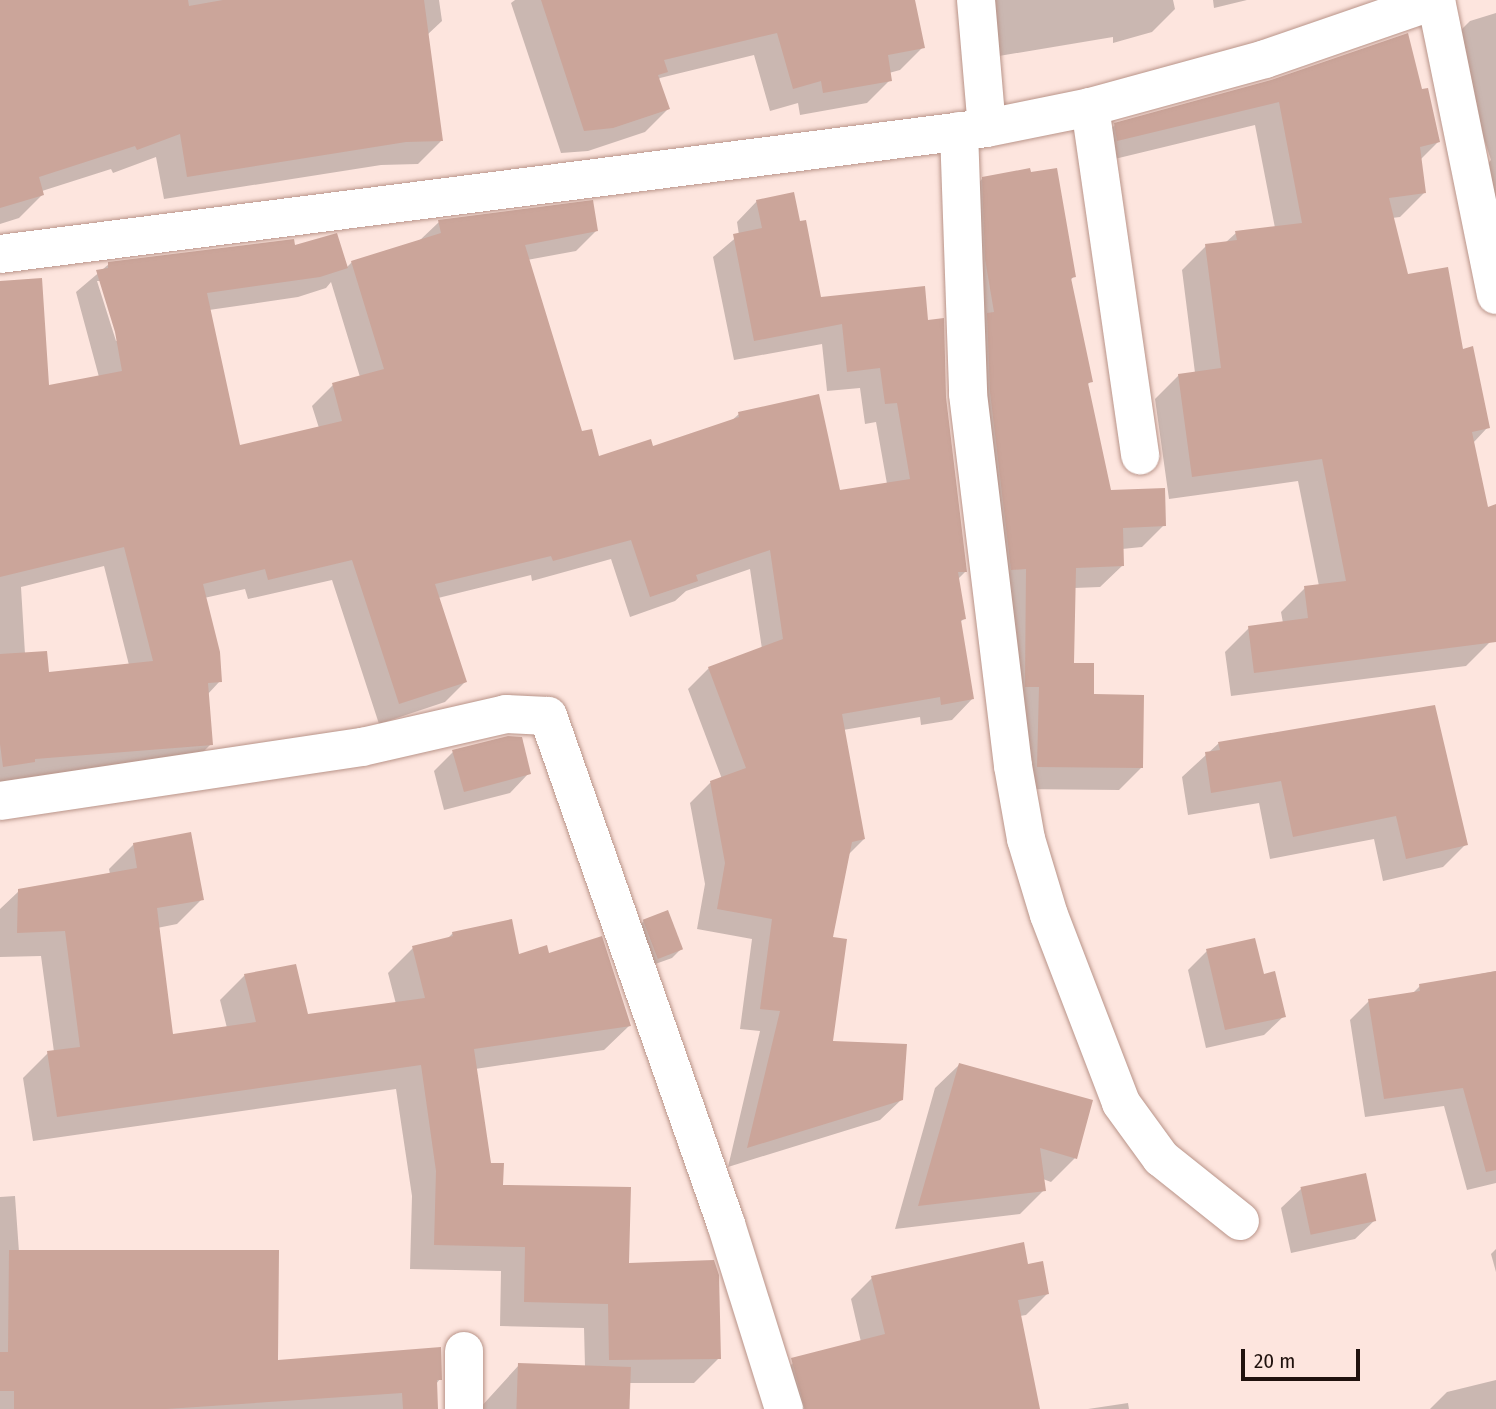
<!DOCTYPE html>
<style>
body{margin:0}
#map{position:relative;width:1496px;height:1409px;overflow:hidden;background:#fde5de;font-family:"Fira Sans Condensed",sans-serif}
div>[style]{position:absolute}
.shadow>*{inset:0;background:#0003}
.building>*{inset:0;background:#cba59a;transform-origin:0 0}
.roads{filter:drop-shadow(0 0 2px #b99489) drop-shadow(0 0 2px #b99489)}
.street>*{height:38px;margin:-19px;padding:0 19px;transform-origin:19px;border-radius:19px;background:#fff}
span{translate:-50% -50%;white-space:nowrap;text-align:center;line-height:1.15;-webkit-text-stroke:5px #fde5de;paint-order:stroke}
.scale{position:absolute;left:1241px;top:1349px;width:119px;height:32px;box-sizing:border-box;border:4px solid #20120e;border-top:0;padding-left:9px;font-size:21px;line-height:24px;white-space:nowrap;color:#20120e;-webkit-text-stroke:5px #fde5de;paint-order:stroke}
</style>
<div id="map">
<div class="shadow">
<div style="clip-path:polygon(0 0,439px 0,442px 21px,427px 35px,441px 141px,418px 164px,381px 165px,164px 199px,156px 157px,113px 173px,111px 169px,42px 191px,42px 195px,19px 218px,0 224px)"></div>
<div style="clip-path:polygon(515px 0,913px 0,923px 47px,900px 70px,889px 73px,890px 80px,867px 103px,800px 115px,798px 103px,770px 111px,754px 55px,660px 78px,658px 80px,668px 109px,645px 132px,588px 151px,561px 153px,511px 3px)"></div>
<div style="clip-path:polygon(975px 0,1173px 0,1175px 9px,1152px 32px,1113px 43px,1113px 37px,999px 56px)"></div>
<div style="clip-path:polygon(1213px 0,1247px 0,1214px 8px)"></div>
<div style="clip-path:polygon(1496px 13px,1496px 230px,1479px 173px,1491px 160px,1451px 40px,1470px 21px)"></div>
<div style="clip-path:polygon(1271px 82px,1421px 91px,1438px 142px,1420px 160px,1424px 193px,1400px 217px,1392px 218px,1407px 276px,1461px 351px,1488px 427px,1473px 443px,1490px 642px,1466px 666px,1231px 696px,1225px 652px,1249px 628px,1283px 623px,1281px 612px,1305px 588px,1319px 586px,1298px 481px,1169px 499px,1155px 399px,1179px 375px,1195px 373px,1182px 270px,1206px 246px,1225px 243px,1236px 233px,1275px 228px,1255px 125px,1094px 164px,1091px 148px,1115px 125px)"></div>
<div style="clip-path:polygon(983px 178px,1074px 276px,1070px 281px,1091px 381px,1087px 385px,1109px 492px,1164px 525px,1142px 547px,1122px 549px,1123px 565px,1100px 587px,1074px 588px,1073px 664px,1142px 767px,1119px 790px,1016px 789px,961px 201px)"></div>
<div style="clip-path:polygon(evenodd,757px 201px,820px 298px,927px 322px,945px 397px,966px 571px,957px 580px,964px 619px,960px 622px,972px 699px,952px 720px,921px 725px,920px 717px,843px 730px,864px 839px,848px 855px,831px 939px,831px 1043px,901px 1100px,880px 1120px,728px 1167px,760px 1031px,740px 1029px,752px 939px,697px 929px,705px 884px,690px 803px,710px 783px,722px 779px,688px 689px,709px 668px,762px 649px,750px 569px,686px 591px,675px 601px,630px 617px,611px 559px,532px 581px,531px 575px,438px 598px,465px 682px,445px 702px,379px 724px,332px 580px,248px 599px,245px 589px,204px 598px,220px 681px,207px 695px,211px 744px,190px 765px,16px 779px,0 784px,0 283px,48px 387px,99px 377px,76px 292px,109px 264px,293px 248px,346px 268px,352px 262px,419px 241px,439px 222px,597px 230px,576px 251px,527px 260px,580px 433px,597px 459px,652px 448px,730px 422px,739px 414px,839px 492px,887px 484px,876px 422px,865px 424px,860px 388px,827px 391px,822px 344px,734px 360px,713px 257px,739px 235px,737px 222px,757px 201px,97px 281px,101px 281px,119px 340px,116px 341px,97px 281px,757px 201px,331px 282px,360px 377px,333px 385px,312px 406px,319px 428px,238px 448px,209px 310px,298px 297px,326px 288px,331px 282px,757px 201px,104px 566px,129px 665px,47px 674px,25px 654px,21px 587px,104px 566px)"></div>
<div style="clip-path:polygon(1219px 743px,1466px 844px,1443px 867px,1383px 881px,1374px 839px,1270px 859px,1259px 803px,1188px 815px,1182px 777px)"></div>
<div style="clip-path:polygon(453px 752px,529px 773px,510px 793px,444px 810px,434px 771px)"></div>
<div style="clip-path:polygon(134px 844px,202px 899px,177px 924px,157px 928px,171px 1035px,227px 1028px,220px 1000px,245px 975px,307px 1016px,396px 1004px,388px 973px,413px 948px,447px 939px,453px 933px,518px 956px,547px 955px,629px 1026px,604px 1050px,475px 1069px,489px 1164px,502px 1186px,627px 1265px,719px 1358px,694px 1383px,628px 1383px,627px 1409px,479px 1409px,519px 1365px,585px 1367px,584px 1328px,500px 1326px,501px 1271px,410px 1269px,412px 1196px,396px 1089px,33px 1141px,23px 1078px,48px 1053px,54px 1052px,41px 956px,0 957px,0 909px,19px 891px,110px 874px,109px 869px)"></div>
<div style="clip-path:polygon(644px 921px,681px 949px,672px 958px,647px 967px,634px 931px)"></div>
<div style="clip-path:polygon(1207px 951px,1262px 976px,1284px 1016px,1264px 1035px,1206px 1048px,1188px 970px)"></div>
<div style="clip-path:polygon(1496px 971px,1496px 1183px,1467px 1190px,1444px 1106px,1365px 1117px,1350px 1020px,1369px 1001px,1412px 994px,1420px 986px)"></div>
<div style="clip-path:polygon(959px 1065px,1075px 1158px,1051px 1182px,1043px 1179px,1044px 1190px,1020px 1214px,895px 1229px,935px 1088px)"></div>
<div style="clip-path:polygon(1301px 1189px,1375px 1220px,1355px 1239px,1291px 1253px,1281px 1208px)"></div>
<div style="clip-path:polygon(15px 1196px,19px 1252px,276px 1362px,440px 1379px,436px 1384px,436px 1409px,0 1409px,0 1197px)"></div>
<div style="clip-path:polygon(1496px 1249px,1496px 1272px,1491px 1254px)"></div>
<div style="clip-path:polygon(1026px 1266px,1047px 1294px,1026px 1315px,1020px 1316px,1039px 1409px,783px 1409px,776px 1380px,797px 1359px,861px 1342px,851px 1299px,872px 1278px)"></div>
<div style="clip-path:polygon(1496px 1380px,1496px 1409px,1430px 1409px,1447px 1392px)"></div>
<div style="clip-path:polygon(1128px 1403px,1129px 1409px,1088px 1409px)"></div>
</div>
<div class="building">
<div style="clip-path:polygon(0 0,188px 0,189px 6px,223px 0,424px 0,443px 141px,406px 142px,187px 177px,180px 134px,137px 150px,135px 146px,39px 177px,44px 195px,0 208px)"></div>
<div style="clip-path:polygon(541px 0,915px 0,925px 48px,888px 55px,892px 81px,823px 93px,821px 81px,793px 89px,777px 33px,664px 60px,668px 72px,658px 75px,670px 109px,613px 128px,584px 131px)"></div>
<div style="clip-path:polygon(1408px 33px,1422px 89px,1428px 88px,1440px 142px,1420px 147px,1426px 193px,1389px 198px,1408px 274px,1448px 267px,1463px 349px,1473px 346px,1490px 428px,1472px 432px,1488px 507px,1496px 504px,1496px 642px,1254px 673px,1248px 626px,1308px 618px,1304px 586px,1346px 581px,1322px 459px,1192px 477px,1178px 374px,1221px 368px,1205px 244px,1237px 240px,1235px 231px,1302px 223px,1279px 102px,1117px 141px,1114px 123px,1271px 80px)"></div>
<div style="clip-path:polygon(1030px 168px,1031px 172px,1057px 168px,1076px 277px,1071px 278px,1093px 382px,1088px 383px,1111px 490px,1165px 488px,1166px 526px,1123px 528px,1124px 566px,1076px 568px,1074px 663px,1094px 663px,1094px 694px,1144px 695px,1143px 768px,1037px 767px,1039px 687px,1025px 687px,1025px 683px,1026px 569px,1011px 570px,990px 392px,987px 313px,994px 312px,985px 259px,982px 177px)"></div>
<div style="clip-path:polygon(794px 192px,800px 221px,806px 220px,821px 297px,925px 286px,928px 320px,944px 318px,946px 397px,967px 572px,958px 572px,966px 619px,961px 620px,974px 699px,941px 705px,940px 697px,842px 714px,865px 839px,852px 842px,833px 937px,847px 939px,833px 1041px,907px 1044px,903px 1100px,747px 1148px,780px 1011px,760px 1009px,772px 919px,717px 909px,725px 863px,710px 781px,746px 768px,708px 667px,783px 639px,770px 550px,696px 575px,698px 581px,650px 597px,631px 540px,553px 561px,551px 556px,435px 584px,467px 682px,399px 704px,352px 560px,268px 580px,265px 569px,203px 584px,220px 652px,222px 682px,208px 683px,213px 745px,35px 759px,35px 762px,3px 767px,0 744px,0 654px,47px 651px,49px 672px,153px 661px,124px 547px,0 577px,0 281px,42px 278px,49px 385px,122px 371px,115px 332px,96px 270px,108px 268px,108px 262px,294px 239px,295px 245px,337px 233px,348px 268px,320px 277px,207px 293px,240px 445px,342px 421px,332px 383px,384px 369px,351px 261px,441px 233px,438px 220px,593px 200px,598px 231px,525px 245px,582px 431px,592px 429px,599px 456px,651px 439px,653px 446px,739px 417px,738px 412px,819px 394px,840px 490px,910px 479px,897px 403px,885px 404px,880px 368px,847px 372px,842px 324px,754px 341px,733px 234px,762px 228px,756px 200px)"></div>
<div style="clip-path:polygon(1435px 705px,1468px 845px,1406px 859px,1396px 816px,1293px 837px,1281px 781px,1211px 793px,1205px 752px,1220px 750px,1218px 742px)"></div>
<div style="clip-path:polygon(508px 736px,522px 737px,531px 774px,464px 792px,452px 750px)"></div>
<div style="clip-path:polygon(191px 832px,204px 900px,157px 908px,173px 1034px,256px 1022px,244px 974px,296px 964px,308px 1014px,425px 998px,412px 946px,453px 936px,452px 932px,512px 919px,519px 954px,547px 945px,549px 953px,602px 936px,631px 1026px,474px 1049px,491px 1163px,504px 1163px,503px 1185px,631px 1187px,629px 1263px,714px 1260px,719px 1275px,721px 1359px,609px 1360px,608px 1304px,524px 1302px,525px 1247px,434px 1245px,436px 1171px,421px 1065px,57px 1117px,47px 1051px,80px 1047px,65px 931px,17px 933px,18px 889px,137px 868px,133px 843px)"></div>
<div style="left:668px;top:910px;width:42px;height:27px;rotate:69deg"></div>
<div style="clip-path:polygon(1255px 938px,1264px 974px,1275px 971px,1286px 1017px,1225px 1030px,1206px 949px)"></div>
<div style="clip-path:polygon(1496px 971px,1496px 1170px,1486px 1172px,1463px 1088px,1384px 1099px,1368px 999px,1420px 991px,1419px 984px)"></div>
<div style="clip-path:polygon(959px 1063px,1093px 1100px,1077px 1159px,1040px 1148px,1046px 1191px,918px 1206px)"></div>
<div style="left:1366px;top:1173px;width:49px;height:67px;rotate:78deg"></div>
<div style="clip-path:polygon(1024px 1242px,1028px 1264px,1043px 1261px,1049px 1294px,1018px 1300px,1040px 1409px,805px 1409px,791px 1358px,885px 1334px,871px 1276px)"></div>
<div style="clip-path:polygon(9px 1250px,279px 1250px,278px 1360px,441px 1347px,442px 1380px,437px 1380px,438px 1409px,403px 1409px,402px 1393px,166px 1409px,14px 1409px,14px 1391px,0 1391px,0 1352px,8px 1352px)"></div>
<div style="left:518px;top:1363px;width:113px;height:46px;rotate:2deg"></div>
</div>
<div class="roads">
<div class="street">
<div style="left:976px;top:0;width:128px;rotate:85.1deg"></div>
<div style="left:1436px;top:0;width:301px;rotate:78.5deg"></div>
<div style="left:1090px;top:107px;width:352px;rotate:81.8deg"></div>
<div style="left:959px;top:131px;width:263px;rotate:88deg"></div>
<div style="left:968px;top:394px;width:375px;rotate:83.1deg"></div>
<div style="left:1013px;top:766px;width:74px;rotate:79.9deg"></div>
<div style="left:1026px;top:839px;width:79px;rotate:73.2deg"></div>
<div style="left:1049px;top:915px;width:201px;rotate:69deg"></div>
<div style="left:1121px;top:1103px;width:68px;rotate:54deg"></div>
<div style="left:1161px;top:1158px;width:101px;rotate:38.6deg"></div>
<div style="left:0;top:254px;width:995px;rotate:-7.28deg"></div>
<div style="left:987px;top:128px;width:105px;rotate:-11.5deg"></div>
<div style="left:1090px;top:107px;width:181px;rotate:-15.3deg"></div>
<div style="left:1265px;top:59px;width:181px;rotate:-19deg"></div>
<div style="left:0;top:801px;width:366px;rotate:-8.5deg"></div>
<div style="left:362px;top:747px;width:148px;rotate:-12.9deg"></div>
<div style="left:506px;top:714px;width:42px;rotate:2.7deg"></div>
<div style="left:548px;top:716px;width:538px;rotate:70.69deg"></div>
<div style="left:726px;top:1224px;width:194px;rotate:72.6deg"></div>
<div style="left:464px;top:1351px;width:58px;rotate:90deg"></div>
</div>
</div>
<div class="scale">20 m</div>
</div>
